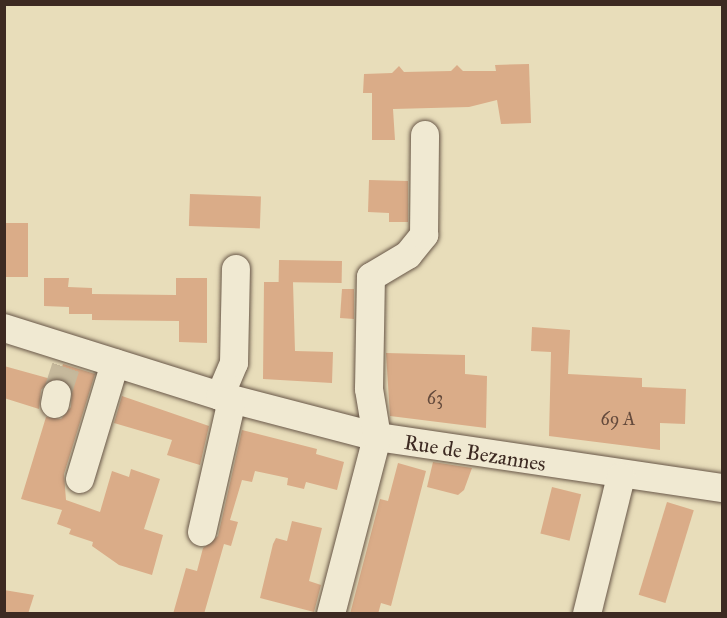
<!DOCTYPE html>
<style>
body{margin:0}
#map{position:relative;width:727px;height:618px;overflow:hidden;background:#e8ddba;font-family:"IM FELL Great Primer",serif}
div>[style]{position:absolute}
.building>*{inset:0;background:#daac88;transform-origin:0 0}
.minor-tunnel>*{height:28px;margin-top:-14px;transform-origin:0;background:repeating-linear-gradient(90deg,#c6b99c 0 28px,transparent 0 42px)}
.roads{filter:drop-shadow(0 0 2px #685748) drop-shadow(0 0 2px #685748)}
.minor>*{height:28px;margin:-14px;padding:0 14px;transform-origin:14px;border-radius:14px;background:#f0e9d2}
span{translate:-50% -50%;white-space:nowrap;text-align:center;line-height:1.15;-webkit-text-stroke:6px #f0e9d2;paint-order:stroke}
.number-label{font-size:18px;color:#644a3c}
.number-label span{-webkit-text-stroke-width:0}
.street-label{font-size:21px;color:#3d2a22}
.frame{position:absolute;inset:0;border:6px solid #3d2a22;pointer-events:none}
</style>
<div id="map">
<div class="building">
<div style="clip-path:polygon(529px 64px,531px 123px,501px 124px,497px 100px,469px 107px,393px 109px,395px 140px,372px 140px,372px 93px,363px 93px,364px 74px,392px 73px,399px 66px,404px 72px,451px 71px,457px 65px,463px 71px,496px 71px,495px 65px)"></div>
<div style="clip-path:polygon(369px 180px,408px 181px,408px 222px,389px 222px,389px 213px,368px 212px)"></div>
<div style="left:190px;top:194px;width:71px;height:32px;rotate:2deg"></div>
<div style="left:4px;top:223px;width:24px;height:54px"></div>
<div style="left:279px;top:260px;width:63px;height:22px;rotate:1deg"></div>
<div style="clip-path:polygon(44px 278px,69px 278px,68px 287px,92px 288px,92px 294px,176px 295px,176px 278px,207px 278px,207px 343px,179px 342px,179px 321px,92px 320px,92px 314px,69px 314px,69px 307px,44px 306px)"></div>
<div style="clip-path:polygon(264px 282px,293px 282px,295px 351px,333px 352px,332px 383px,263px 379px)"></div>
<div style="clip-path:polygon(342px 289px,354px 289px,354px 319px,340px 318px)"></div>
<div style="clip-path:polygon(532px 327px,570px 330px,568px 374px,642px 378px,642px 387px,686px 389px,685px 424px,660px 423px,660px 450px,549px 436px,551px 352px,531px 351px)"></div>
<div style="clip-path:polygon(386px 353px,465px 355px,465px 374px,487px 376px,486px 428px,390px 416px)"></div>
<div style="clip-path:polygon(63px 364px,95px 374px,64px 474px,66px 500px,100px 512px,112px 471px,129px 477px,131px 469px,160px 479px,144px 529px,163px 535px,152px 575px,119px 565px,92px 546px,93px 542px,69px 534px,71px 529px,57px 524px,62px 510px,21px 499px,46px 417px,61px 419px,71px 407px,72px 388px,58px 378px)"></div>
<div style="clip-path:polygon(4px 366px,51px 379px,41px 390px,39px 409px,4px 398px)"></div>
<div style="clip-path:polygon(122px 396px,209px 426px,200px 465px,167px 455px,172px 440px,114px 423px)"></div>
<div style="clip-path:polygon(242px 430px,317px 449px,316px 454px,344px 462px,337px 490px,306px 482px,304px 489px,287px 485px,288px 478px,255px 471px,252px 482px,242px 480px,230px 520px,238px 522px,231px 546px,224px 544px,204px 614px,173px 614px,186px 568px,197px 571px,203px 548px,218px 536px)"></div>
<div style="clip-path:polygon(433px 462px,472px 468px,464px 490px,458px 495px,427px 487px)"></div>
<div style="clip-path:polygon(398px 463px,426px 471px,391px 606px,381px 603px,378px 614px,350px 614px,380px 499px,388px 501px)"></div>
<div style="left:552px;top:487px;width:30px;height:48px;rotate:14deg"></div>
<div style="left:667px;top:502px;width:28px;height:97px;rotate:17deg"></div>
<div style="clip-path:polygon(292px 521px,322px 528px,309px 581px,321px 585px,314px 612px,260px 598px,273px 544px,276px 538px,287px 541px)"></div>
<div style="clip-path:polygon(4px 590px,34px 595px,28px 614px,4px 614px)"></div>
</div>
<div class="minor-tunnel">
<div style="left:57px;top:394px;width:32px;rotate:-72deg"></div>
</div>
<div class="roads">
<div class="minor">
<div style="left:4px;top:328px;width:226px;rotate:17.5deg"></div>
<div style="left:220px;top:396px;width:162px;rotate:14.6deg"></div>
<div style="left:377px;top:437px;width:349px;rotate:8.4deg"></div>
<div style="left:220px;top:396px;width:36px;rotate:-67deg"></div>
<div style="left:234px;top:363px;width:94px;rotate:-88.8deg"></div>
<div style="left:55px;top:404px;width:10px;rotate:-79deg"></div>
<div style="left:80px;top:479px;width:121px;rotate:-73.2deg"></div>
<div style="left:202px;top:532px;width:135px;rotate:-77.2deg"></div>
<div style="left:331px;top:614px;width:183px;rotate:-75.4deg"></div>
<div style="left:377px;top:437px;width:49px;rotate:-99.5deg"></div>
<div style="left:369px;top:389px;width:112px;rotate:-89deg"></div>
<div style="left:371px;top:277px;width:43px;rotate:-30.7deg"></div>
<div style="left:408px;top:255px;width:26px;rotate:-51deg"></div>
<div style="left:424px;top:235px;width:100px;rotate:-89.4deg"></div>
<div style="left:587px;top:614px;width:141px;rotate:-76.1deg"></div>
</div>
</div>
<div class="number-label">
<span style="left:435px;top:398px">63</span>
<span style="left:618px;top:419px">69 A</span>
</div>
<div class="street-label">
<span style="left:475px;top:453px;rotate:9deg">Rue de Bezannes</span>
</div>
<div class="frame"></div>
</div>
